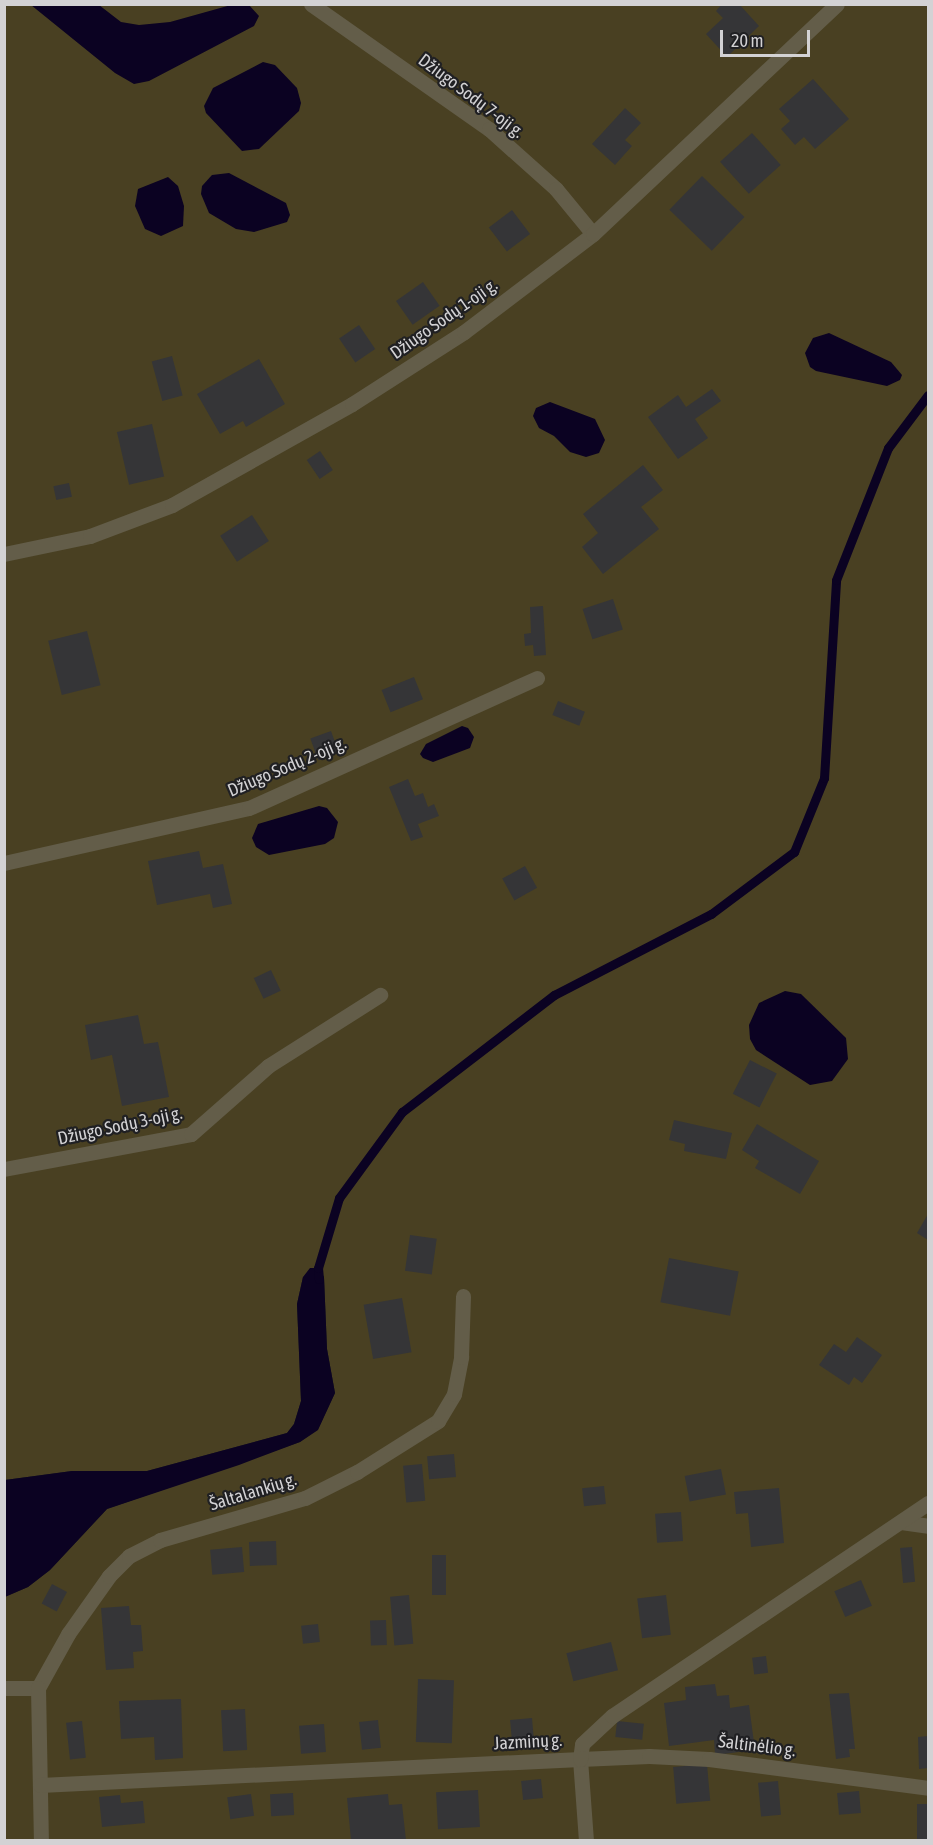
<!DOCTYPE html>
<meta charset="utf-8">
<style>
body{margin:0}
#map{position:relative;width:933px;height:1845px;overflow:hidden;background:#202023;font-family:"Asap Condensed",sans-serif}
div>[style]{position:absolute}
.green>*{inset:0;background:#494022}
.water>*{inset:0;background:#0b0222}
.stream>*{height:9px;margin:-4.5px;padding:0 4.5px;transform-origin:4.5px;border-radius:4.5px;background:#0b0222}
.building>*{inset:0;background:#353537;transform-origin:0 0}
.lane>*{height:15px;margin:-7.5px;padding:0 7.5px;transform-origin:7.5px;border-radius:7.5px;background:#635d49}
.street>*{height:15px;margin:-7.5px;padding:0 7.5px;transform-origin:7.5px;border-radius:7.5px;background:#635d49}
span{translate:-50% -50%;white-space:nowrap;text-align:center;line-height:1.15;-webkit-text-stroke:4.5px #202023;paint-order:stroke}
.street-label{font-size:18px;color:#d3d2d4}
.frame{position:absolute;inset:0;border:6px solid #d3d2d4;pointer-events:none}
.scale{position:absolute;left:720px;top:30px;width:90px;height:27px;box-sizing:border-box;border:3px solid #d3d2d4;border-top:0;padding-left:8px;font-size:18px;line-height:21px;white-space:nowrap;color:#d3d2d4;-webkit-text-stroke:4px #202023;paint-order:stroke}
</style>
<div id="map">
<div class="green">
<div style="clip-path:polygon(5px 5px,928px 5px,928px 1840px,5px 1840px,4px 1597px,28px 1587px,50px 1570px,107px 1509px,300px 1442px,318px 1429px,335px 1393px,327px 1349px,324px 1278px,303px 1277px,297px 1304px,301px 1401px,294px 1424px,287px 1433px,147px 1471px,72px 1471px,5px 1480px)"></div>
</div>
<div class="water">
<div style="clip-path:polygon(31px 5px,99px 5px,121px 22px,139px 25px,170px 22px,231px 5px,249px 5px,259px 16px,254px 26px,149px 81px,134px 84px,115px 73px)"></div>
<div style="clip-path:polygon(263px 62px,275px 65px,297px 88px,301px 103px,299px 111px,259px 149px,242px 151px,206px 113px,204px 106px,213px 88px)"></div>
<div style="clip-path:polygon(229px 173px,286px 203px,290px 215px,287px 222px,254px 232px,236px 229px,209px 213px,201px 194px,202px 186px,212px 175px)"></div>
<div style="clip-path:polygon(168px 177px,178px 186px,184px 206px,183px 226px,161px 236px,145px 229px,135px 206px,138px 189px)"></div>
<div style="clip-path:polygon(829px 333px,891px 362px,902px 375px,900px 380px,887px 386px,816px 371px,810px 367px,805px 353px,813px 338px)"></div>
<div style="clip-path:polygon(550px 402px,595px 419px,605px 440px,599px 453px,586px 457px,570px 452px,554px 436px,539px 428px,533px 416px,536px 408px)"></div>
<div style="clip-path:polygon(462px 726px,468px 728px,474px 737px,470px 748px,433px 762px,423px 758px,420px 754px,426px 744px)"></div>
<div style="clip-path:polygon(319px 806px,327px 808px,338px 822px,334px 838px,325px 844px,269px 855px,256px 847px,252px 838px,258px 824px)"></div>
<div style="clip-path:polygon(785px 991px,801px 994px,846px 1038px,848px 1059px,832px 1081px,810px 1085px,756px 1050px,750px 1039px,749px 1025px,759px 1003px)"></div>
<div style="clip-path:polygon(310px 1268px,318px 1268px,324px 1277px,327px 1349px,335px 1393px,318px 1430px,300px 1442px,239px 1465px,107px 1509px,50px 1570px,28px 1587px,5px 1597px,5px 1480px,72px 1471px,147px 1471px,287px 1433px,294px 1424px,301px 1401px,297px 1304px,303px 1277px)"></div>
</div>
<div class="stream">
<div style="left:319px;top:1279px;width:11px;rotate:-95deg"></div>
<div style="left:318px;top:1268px;width:73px;rotate:-73.3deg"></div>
<div style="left:339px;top:1198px;width:107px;rotate:-53.8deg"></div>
<div style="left:402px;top:1112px;width:192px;rotate:-37.6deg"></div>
<div style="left:554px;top:995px;width:177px;rotate:-27.3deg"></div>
<div style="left:711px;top:914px;width:104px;rotate:-36.8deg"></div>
<div style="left:794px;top:852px;width:80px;rotate:-67.9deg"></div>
<div style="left:824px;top:778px;width:198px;rotate:-86.5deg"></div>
<div style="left:836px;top:580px;width:142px;rotate:-68.5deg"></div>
<div style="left:888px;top:448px;width:66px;rotate:-53deg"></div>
</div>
<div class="building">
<div style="clip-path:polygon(722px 4px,739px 4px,759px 26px,727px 57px,706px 34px,723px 18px,716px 11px)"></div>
<div style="clip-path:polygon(813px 79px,849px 119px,815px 149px,804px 137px,795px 145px,781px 129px,790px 121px,779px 109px)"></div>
<div style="clip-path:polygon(625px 108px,641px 123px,625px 140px,632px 146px,615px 165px,592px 144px)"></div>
<div style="left:752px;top:133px;width:43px;height:43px;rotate:48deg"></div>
<div style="left:702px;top:176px;width:59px;height:47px;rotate:44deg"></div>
<div style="left:512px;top:210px;width:30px;height:29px;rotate:53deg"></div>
<div style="left:423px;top:282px;width:29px;height:33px;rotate:55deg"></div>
<div style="left:359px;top:325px;width:29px;height:24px;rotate:56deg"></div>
<div style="left:172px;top:356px;width:41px;height:21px;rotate:75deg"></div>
<div style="clip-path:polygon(259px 359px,285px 404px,246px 427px,243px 421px,220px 434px,197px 394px)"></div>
<div style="clip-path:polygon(712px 389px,721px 401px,695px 419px,708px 438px,678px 459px,648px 417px,678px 395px,686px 407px)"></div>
<div style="left:152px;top:424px;width:54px;height:36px;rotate:77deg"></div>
<div style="left:320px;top:451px;width:23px;height:16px;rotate:56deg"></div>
<div style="clip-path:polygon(643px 465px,663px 490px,641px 507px,659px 529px,603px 574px,582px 547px,598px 533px,583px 514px)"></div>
<div style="left:69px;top:483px;width:14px;height:16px;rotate:78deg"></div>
<div style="left:252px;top:515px;width:31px;height:38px;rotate:57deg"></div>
<div style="left:613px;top:599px;width:32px;height:32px;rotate:72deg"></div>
<div style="clip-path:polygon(543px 606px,546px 655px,534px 656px,533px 645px,525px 646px,524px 634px,531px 633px,530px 607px)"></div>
<div style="left:87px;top:631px;width:56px;height:40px;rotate:76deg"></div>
<div style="left:414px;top:677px;width:24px;height:35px;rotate:68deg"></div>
<div style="left:558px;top:701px;width:29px;height:15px;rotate:22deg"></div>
<div style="left:331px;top:731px;width:23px;height:22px;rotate:70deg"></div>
<div style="clip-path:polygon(408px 779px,415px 796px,423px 793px,428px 807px,434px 804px,439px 816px,418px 824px,423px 837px,411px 841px,389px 787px)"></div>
<div style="clip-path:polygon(199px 851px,203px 868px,223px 864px,232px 904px,213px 908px,210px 894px,157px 905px,148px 861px)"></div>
<div style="left:525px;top:866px;width:25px;height:26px;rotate:61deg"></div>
<div style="left:271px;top:970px;width:23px;height:19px;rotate:65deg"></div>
<div style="clip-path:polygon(138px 1015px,144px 1044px,158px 1042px,169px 1097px,122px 1106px,112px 1055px,91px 1060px,85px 1025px)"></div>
<div style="left:750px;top:1060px;width:30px;height:38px;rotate:27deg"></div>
<div style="clip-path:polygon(674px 1120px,732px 1133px,726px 1159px,684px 1151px,685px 1144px,669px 1140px)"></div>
<div style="clip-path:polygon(757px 1124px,819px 1161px,800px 1194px,755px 1168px,759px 1161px,742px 1150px)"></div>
<div style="clip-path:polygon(928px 1214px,928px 1240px,917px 1233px)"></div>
<div style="left:410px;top:1235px;width:27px;height:36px;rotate:8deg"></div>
<div style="left:669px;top:1258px;width:71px;height:45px;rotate:11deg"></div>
<div style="left:402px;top:1298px;width:55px;height:39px;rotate:80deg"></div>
<div style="clip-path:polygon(857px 1337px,882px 1355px,862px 1383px,854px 1377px,849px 1385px,819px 1365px,834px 1344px,846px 1352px)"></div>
<div style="left:454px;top:1454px;width:23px;height:27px;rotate:85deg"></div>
<div style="left:422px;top:1464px;width:37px;height:19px;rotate:85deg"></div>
<div style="left:721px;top:1469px;width:26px;height:37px;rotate:79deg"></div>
<div style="left:604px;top:1486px;width:18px;height:22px;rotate:84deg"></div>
<div style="clip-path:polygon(779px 1488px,784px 1543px,751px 1547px,748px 1513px,736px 1514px,734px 1492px)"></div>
<div style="left:681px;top:1512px;width:29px;height:26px;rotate:86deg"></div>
<div style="left:276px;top:1541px;width:24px;height:27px;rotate:88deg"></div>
<div style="left:242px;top:1547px;width:25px;height:32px;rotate:85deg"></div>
<div style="left:912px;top:1547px;width:35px;height:12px;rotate:85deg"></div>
<div style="left:432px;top:1555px;width:14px;height:40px"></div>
<div style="left:861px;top:1580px;width:28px;height:29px;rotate:67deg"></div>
<div style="left:52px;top:1584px;width:17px;height:22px;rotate:28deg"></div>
<div style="left:409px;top:1595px;width:49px;height:19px;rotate:85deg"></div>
<div style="left:666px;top:1595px;width:40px;height:29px;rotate:83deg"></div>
<div style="clip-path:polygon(129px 1606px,131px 1625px,141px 1625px,143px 1651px,133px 1652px,134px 1668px,106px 1670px,101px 1608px)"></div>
<div style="left:386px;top:1620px;width:25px;height:16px;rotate:88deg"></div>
<div style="left:318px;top:1624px;width:18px;height:17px;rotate:84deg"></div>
<div style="left:611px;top:1642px;width:29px;height:46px;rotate:76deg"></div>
<div style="left:766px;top:1656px;width:17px;height:14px;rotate:83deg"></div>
<div style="left:418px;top:1679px;width:36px;height:63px;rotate:2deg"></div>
<div style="clip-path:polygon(715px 1684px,717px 1696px,729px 1695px,730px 1708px,749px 1705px,755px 1750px,715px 1755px,714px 1740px,669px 1746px,664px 1703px,686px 1700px,685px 1687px)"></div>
<div style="clip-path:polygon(849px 1693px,855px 1749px,849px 1749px,850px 1757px,836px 1759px,829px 1694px)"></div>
<div style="clip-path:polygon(181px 1699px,183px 1758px,155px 1760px,154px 1737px,121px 1739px,119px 1701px)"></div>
<div style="left:245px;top:1709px;width:41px;height:24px;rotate:87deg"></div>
<div style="left:532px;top:1718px;width:24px;height:22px;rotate:85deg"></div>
<div style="left:378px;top:1720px;width:28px;height:19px;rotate:84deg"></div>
<div style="left:82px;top:1721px;width:37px;height:16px;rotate:84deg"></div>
<div style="left:617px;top:1721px;width:27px;height:16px;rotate:6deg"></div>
<div style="left:324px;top:1724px;width:28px;height:25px;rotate:86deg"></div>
<div style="clip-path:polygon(928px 1736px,928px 1768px,919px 1769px,918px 1737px)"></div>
<div style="left:707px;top:1764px;width:37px;height:34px;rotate:85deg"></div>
<div style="left:541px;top:1779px;width:19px;height:20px;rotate:84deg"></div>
<div style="left:778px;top:1781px;width:34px;height:20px;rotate:85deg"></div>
<div style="left:478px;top:1790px;width:37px;height:42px;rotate:87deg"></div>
<div style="left:859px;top:1791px;width:22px;height:22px;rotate:85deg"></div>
<div style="left:293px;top:1793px;width:22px;height:23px;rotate:87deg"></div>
<div style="left:251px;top:1794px;width:22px;height:24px;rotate:82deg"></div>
<div style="clip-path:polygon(388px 1794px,389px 1805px,402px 1804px,406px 1840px,351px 1840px,347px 1798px)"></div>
<div style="clip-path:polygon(120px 1795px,121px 1803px,143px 1801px,145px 1823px,102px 1827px,99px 1797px)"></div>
<div style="left:928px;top:1804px;width:36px;height:11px;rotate:90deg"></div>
</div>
<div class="lane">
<div style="left:580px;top:1759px;width:81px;rotate:85.8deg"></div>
</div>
<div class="street">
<div style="left:311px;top:4px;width:218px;rotate:35.1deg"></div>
<div style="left:489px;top:129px;width:90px;rotate:41.8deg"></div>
<div style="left:556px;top:189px;width:58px;rotate:50.6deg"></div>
<div style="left:4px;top:554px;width:88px;rotate:-11.8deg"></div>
<div style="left:90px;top:536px;width:88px;rotate:-20.7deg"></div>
<div style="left:172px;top:505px;width:206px;rotate:-29.3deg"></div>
<div style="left:352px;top:404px;width:133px;rotate:-32.7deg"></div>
<div style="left:464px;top:332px;width:162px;rotate:-37.2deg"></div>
<div style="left:593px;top:234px;width:335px;rotate:-43.3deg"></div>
<div style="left:4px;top:863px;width:251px;rotate:-12.7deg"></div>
<div style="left:249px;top:808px;width:316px;rotate:-24.3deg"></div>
<div style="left:4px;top:1169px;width:190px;rotate:-10.6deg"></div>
<div style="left:191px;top:1134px;width:103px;rotate:-41.4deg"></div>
<div style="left:268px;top:1066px;width:133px;rotate:-32.4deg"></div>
<div style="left:901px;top:1522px;width:27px;rotate:8deg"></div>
<div style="left:4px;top:1688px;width:34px"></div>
<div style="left:38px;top:1688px;width:62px;rotate:-60.9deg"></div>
<div style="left:68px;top:1634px;width:71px;rotate:-54.7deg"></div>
<div style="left:109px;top:1576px;width:28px;rotate:-45deg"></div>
<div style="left:129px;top:1556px;width:35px;rotate:-27deg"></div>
<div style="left:160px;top:1540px;width:151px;rotate:-16.2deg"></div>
<div style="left:305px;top:1498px;width:58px;rotate:-26.6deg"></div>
<div style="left:357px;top:1472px;width:96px;rotate:-32.2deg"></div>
<div style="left:438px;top:1421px;width:31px;rotate:-59deg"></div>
<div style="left:454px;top:1394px;width:38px;rotate:-79deg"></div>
<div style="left:461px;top:1357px;width:61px;rotate:-88.1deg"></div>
<div style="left:38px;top:1688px;width:152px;rotate:88.9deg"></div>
<div style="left:580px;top:1759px;width:69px;rotate:-2.5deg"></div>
<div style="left:649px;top:1756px;width:60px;rotate:2.9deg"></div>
<div style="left:709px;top:1759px;width:221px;rotate:7.5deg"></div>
<div style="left:40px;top:1785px;width:541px;rotate:-2.76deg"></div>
<div style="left:580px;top:1759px;width:15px;rotate:-82deg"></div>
<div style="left:582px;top:1744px;width:41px;rotate:-43deg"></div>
<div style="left:612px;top:1716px;width:381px;rotate:-34deg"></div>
</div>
<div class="street-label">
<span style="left:471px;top:96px;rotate:37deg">Džiugo Sodų 7-oji g.</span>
<span style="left:444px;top:319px;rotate:-35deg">Džiugo Sodų 1-oji g.</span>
<span style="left:287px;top:767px;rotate:-23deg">Džiugo Sodų 2-oji g.</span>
<span style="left:120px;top:1126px;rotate:-12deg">Džiugo Sodų 3-oji g.</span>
<span style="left:253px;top:1492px;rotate:-17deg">Šaltalankių g.</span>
<span style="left:528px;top:1742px;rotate:-3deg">Jazminų g.</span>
<span style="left:757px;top:1746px;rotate:7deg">Šaltinėlio g.</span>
</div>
<div class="frame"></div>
<div class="scale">20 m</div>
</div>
